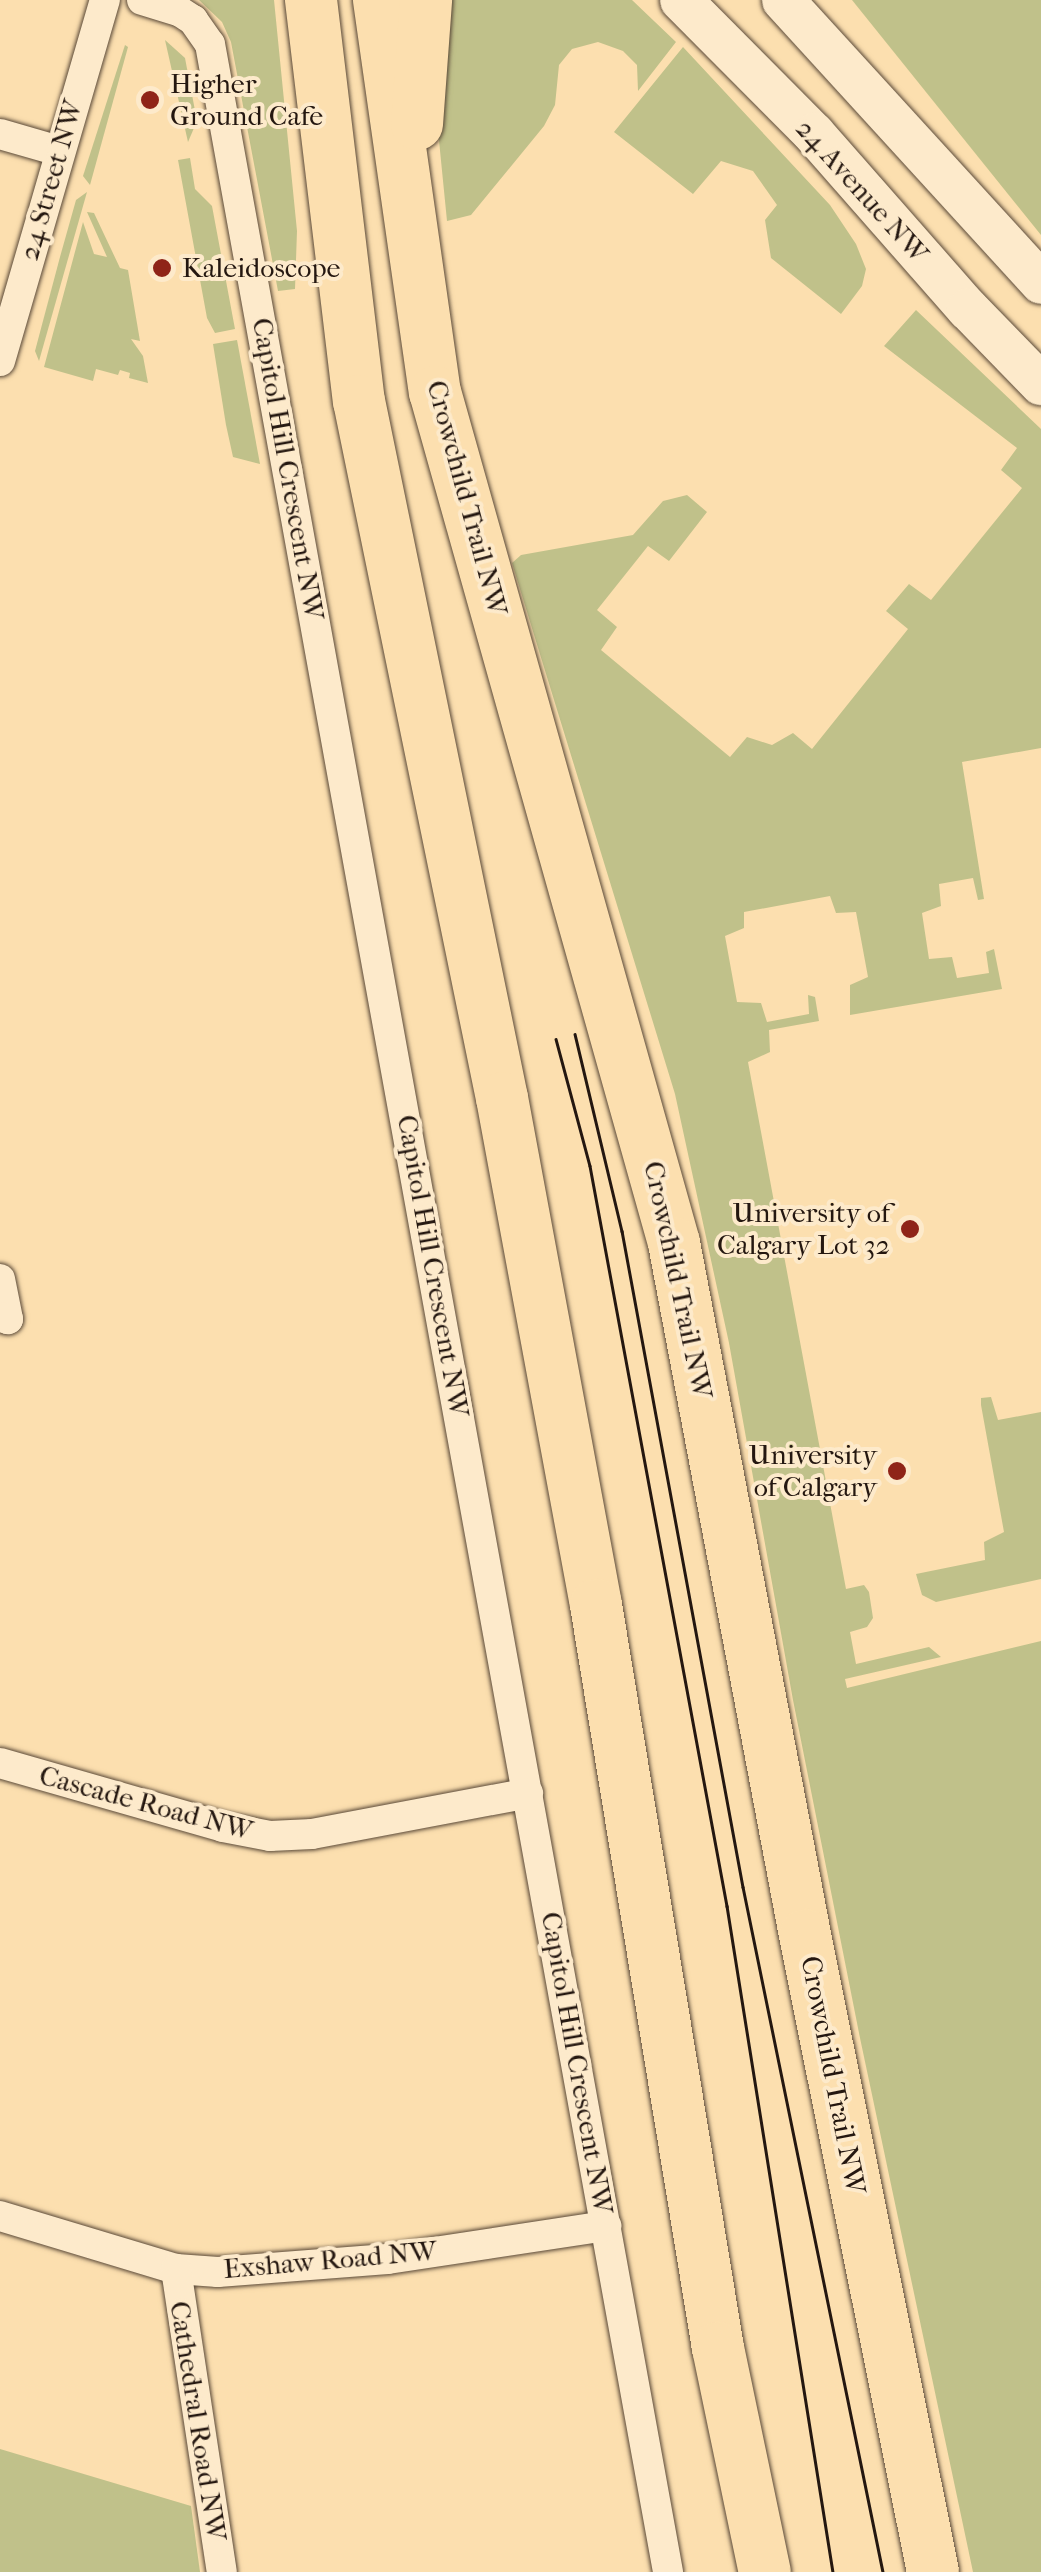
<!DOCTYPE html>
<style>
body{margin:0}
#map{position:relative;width:1041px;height:2572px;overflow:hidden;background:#fcdfaf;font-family:"IM FELL French Canon",serif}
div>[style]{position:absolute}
.green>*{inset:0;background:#c0c18a}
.roads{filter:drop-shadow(0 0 2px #5a4938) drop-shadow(0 0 2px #5a4938)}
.street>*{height:30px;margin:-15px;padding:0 15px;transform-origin:15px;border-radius:15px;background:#fdeacb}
.secondary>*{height:42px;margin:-21px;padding:0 21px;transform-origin:21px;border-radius:21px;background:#fdeacb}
.highway>*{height:52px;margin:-26px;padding:0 26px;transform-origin:26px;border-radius:26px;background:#fcdfaf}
.tram>*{height:2.5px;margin:-1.25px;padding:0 1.25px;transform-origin:1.25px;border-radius:1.25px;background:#241710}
.dots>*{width:28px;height:28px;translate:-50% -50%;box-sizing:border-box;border:5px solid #fdeacb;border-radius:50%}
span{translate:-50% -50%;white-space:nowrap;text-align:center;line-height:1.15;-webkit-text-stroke:8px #fdeacb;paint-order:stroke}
.poi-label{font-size:28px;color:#241710}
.left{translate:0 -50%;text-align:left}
.right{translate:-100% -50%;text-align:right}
.street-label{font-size:28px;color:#241710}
</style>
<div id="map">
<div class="green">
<div style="clip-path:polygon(199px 0,274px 0,297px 231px,295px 289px,278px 291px,231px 42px,222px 22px)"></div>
<div style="clip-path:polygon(437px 0,632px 0,676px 42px,638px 91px,637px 65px,623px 51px,598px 42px,572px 49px,559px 65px,555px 105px,544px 126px,471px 215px,447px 221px,429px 40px)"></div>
<div style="clip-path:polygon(852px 0,1041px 0,1041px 235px)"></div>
<div style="clip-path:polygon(165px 40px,185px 58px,197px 121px,188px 142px)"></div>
<div style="clip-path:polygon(125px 45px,128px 47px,90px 185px,83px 176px)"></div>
<div style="clip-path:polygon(683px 47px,830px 205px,856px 244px,866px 269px,862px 286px,841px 314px,771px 258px,765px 220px,777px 205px,753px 171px,721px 161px,693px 194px,614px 132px)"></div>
<div style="clip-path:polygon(190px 158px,195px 189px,212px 206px,235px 329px,215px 333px,207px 318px,178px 160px)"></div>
<div style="clip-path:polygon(87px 192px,39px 361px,35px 351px,60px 257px,76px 200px)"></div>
<div style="clip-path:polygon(87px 212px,94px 213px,120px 268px,128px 270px,140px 341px,131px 339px,143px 356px,148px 383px,129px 378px,130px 373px,120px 370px,118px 375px,96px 369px,93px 381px,44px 367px,83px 222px,94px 254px,107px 257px)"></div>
<div style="clip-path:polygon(916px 310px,1041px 429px,1041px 748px,962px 762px,984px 899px,978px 900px,973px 878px,939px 884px,941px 906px,922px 913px,929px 959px,952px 957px,957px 978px,989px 973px,986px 952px,994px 949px,1002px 989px,850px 1015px,850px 985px,868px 977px,856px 912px,836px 913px,830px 896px,744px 912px,744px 928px,725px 936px,737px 1002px,761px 1003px,767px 1022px,809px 1014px,808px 995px,815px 997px,819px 1021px,769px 1030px,770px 1052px,748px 1062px,846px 1589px,864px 1585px,869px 1592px,873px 1618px,867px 1627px,850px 1632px,856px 1664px,929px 1647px,941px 1657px,845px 1679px,847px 1688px,1041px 1641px,1041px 2572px,973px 2572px,860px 2038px,793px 1700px,729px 1343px,675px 1094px,512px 563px,521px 555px,633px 535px,663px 501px,687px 495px,707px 512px,669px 561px,648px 546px,597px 610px,617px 627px,601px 650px,730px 757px,747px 737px,772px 745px,793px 733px,812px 749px,908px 629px,886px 611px,909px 584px,931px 600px,1022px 488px,1001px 470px,1017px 448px,884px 346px)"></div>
<div style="clip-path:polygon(237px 340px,260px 464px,233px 457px,226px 425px,213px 344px)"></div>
<div style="clip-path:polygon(991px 1397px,998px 1420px,1041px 1412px,1041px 1579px,936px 1602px,922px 1595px,916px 1574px,985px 1560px,984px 1542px,1004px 1532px,981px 1405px,981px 1398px)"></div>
<div style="clip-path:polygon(0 2449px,191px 2506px,200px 2572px,0 2572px)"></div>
</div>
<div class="roads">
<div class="street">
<div style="left:142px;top:0;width:39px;rotate:17deg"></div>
<div style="left:179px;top:11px;width:17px;rotate:33deg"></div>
<div style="left:193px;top:20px;width:29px;rotate:55deg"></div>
<div style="left:210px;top:44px;width:2569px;rotate:79.73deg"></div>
<div style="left:0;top:134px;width:61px;rotate:16.1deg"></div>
<div style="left:0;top:361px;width:376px;rotate:-73.8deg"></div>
<div style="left:0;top:1279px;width:41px;rotate:78.7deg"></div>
<div style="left:8px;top:1319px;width:8px;rotate:-166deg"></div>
<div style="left:0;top:1763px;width:232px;rotate:16deg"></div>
<div style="left:223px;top:1827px;width:48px;rotate:10.8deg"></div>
<div style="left:270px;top:1836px;width:42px;rotate:-2.7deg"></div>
<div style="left:312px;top:1834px;width:220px;rotate:-10.7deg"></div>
<div style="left:0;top:2216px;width:184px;rotate:16.8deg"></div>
<div style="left:176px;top:2269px;width:42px;rotate:4.1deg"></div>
<div style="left:218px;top:2272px;width:170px;rotate:-4.4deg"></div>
<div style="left:388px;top:2259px;width:221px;rotate:-8.6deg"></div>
<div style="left:176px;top:2269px;width:306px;rotate:81.4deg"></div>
</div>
<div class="secondary">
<div style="left:681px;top:0;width:189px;rotate:45.2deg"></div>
<div style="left:814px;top:134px;width:233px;rotate:48.7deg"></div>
<div style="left:968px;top:309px;width:105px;rotate:45.8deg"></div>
<div style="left:783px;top:0;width:383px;rotate:47.6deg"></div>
</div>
<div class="highway">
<div style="left:311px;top:0;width:404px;rotate:83.2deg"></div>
<div style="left:359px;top:401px;width:712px;rotate:78.41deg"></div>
<div style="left:502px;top:1098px;width:516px;rotate:79.5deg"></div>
<div style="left:596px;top:1605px;width:753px;rotate:80.68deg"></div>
<div style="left:718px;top:2348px;width:229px;rotate:78.2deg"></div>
<div style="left:379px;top:0;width:396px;rotate:81.9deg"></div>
<div style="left:435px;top:392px;width:884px;rotate:74.31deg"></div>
<div style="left:674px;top:1243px;width:704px;rotate:79.28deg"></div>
<div style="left:805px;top:1935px;width:650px;rotate:78.64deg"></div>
<div style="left:417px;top:124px;width:124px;rotate:-85.8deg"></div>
</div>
</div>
<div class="tram">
<div style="left:575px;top:1034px;width:203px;rotate:76.6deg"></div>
<div style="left:622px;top:1231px;width:667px;rotate:79.55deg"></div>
<div style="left:743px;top:1887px;width:699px;rotate:78.45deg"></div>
<div style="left:556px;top:1039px;width:131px;rotate:75deg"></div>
<div style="left:590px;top:1166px;width:753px;rotate:79.51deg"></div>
<div style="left:727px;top:1906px;width:674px;rotate:80.96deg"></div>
</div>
<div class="dots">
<div style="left:150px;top:100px;background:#8f2418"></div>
<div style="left:162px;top:268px;background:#8f2418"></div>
<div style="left:910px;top:1229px;background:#8f2418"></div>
<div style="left:897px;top:1471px;background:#8f2418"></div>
</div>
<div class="poi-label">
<span class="left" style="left:170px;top:100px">Higher<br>Ground Cafe</span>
<span class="left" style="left:182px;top:268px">Kaleidoscope</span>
<span class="right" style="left:890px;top:1229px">University of<br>Calgary Lot 32</span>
<span class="right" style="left:877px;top:1471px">University<br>of Calgary</span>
</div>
<div class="street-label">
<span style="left:51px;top:180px;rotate:-74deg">24 Street NW</span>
<span style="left:862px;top:191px;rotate:48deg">24 Avenue NW</span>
<span style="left:288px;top:469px;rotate:80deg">Capitol Hill Crescent NW</span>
<span style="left:467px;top:498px;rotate:75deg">Crowchild Trail NW</span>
<span style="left:433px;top:1266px;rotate:80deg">Capitol Hill Crescent NW</span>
<span style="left:678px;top:1280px;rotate:78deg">Crowchild Trail NW</span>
<span style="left:146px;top:1803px;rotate:15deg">Cascade Road NW</span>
<span style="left:577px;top:2063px;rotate:80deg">Capitol Hill Crescent NW</span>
<span style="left:833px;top:2075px;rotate:79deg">Crowchild Trail NW</span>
<span style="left:330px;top:2260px;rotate:-5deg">Exshaw Road NW</span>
<span style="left:198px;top:2421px;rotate:81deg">Cathedral Road NW</span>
</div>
</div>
